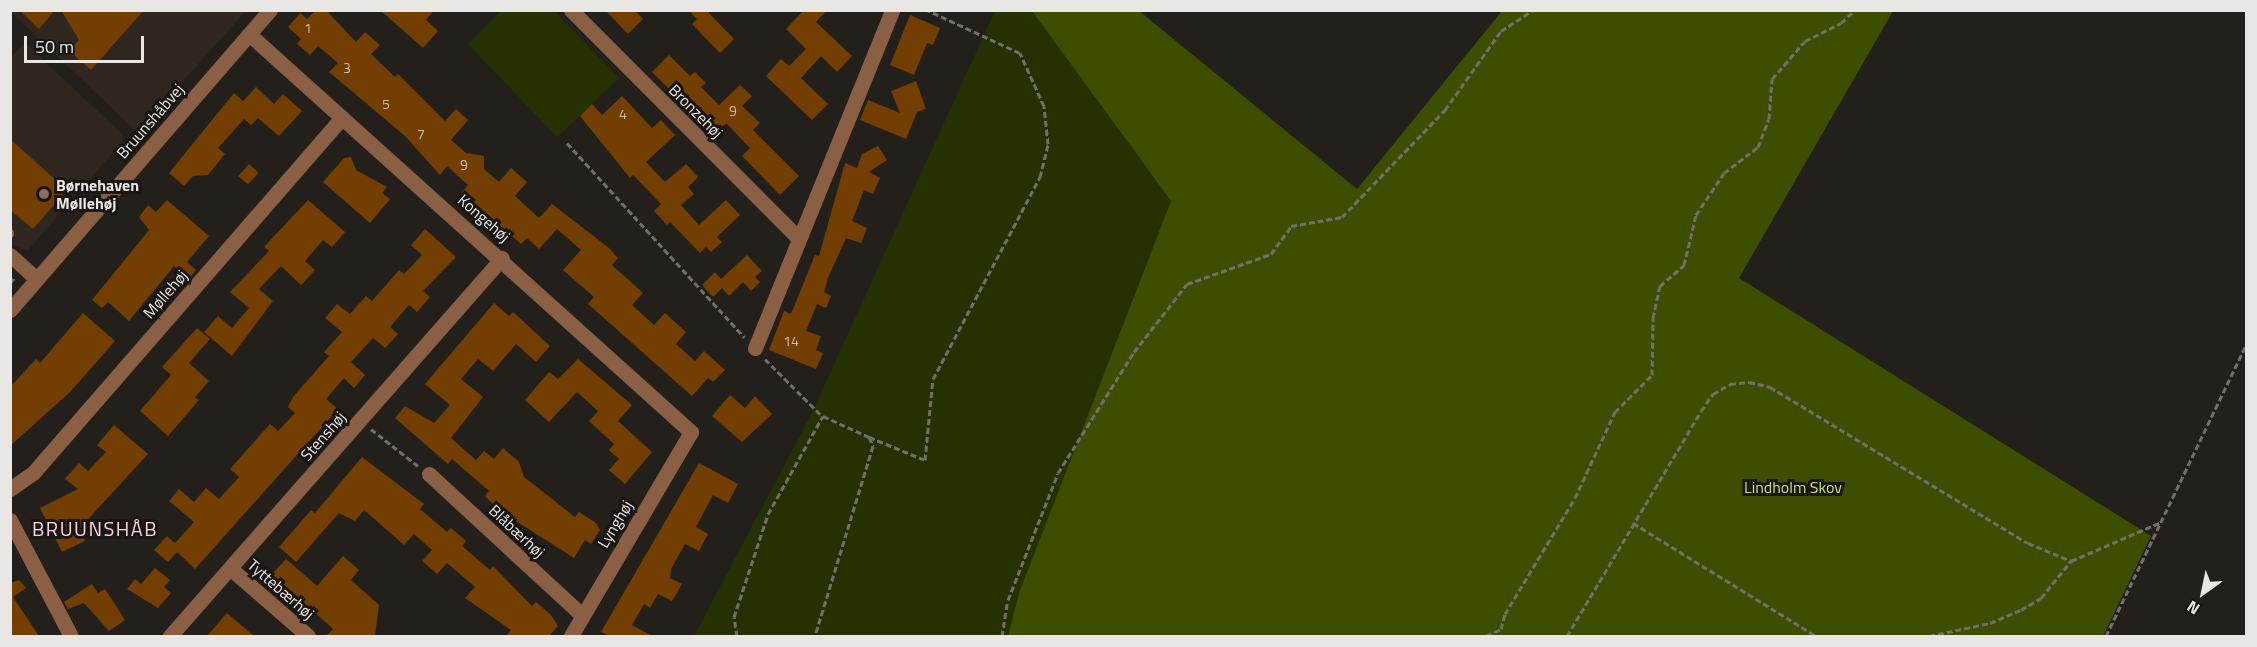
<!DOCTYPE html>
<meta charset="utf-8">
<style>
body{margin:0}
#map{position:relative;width:2257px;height:647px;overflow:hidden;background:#23201c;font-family:"Titillium Web",sans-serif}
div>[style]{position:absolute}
.built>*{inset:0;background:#2f271f}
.green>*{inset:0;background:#263102}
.forest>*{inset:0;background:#3e4e00}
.building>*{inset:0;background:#723e01;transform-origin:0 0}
.path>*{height:3px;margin-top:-1.5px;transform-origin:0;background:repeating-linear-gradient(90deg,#716e6b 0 6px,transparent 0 9px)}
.service>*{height:8px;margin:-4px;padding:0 4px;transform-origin:4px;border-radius:4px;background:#8b5f43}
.minor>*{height:15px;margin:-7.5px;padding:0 7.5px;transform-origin:7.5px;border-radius:7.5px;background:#8b5f43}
.tertiary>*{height:15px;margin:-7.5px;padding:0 7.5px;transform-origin:7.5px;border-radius:7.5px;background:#8b5f43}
.dots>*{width:16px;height:16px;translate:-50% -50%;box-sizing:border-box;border:3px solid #1a1613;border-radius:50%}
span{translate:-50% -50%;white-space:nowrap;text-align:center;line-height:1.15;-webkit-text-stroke:6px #1a1613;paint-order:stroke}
.number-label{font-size:14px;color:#cbbdab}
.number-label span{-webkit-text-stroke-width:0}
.street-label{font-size:16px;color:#e9e7e4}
.poi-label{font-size:16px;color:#e9e7e4;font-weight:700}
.left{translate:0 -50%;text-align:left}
.park-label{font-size:16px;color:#c5e180}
.quarter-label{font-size:20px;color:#f8d6e1;letter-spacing:1.5px}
.frame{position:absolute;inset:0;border:12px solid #e9e7e4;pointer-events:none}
.north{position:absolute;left:2173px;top:563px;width:60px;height:60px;-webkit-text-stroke:4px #1a1613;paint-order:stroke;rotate:213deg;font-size:16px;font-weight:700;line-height:24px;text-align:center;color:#e9e7e4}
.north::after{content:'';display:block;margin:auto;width:21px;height:27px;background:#e9e7e4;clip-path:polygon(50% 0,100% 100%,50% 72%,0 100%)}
.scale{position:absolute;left:24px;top:36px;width:120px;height:27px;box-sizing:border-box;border:3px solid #e9e7e4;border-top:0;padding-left:8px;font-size:18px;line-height:21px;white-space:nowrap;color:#e9e7e4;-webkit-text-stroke:4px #1a1613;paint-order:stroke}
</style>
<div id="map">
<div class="built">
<div style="clip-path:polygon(10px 11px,246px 11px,137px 132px)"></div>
<div style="clip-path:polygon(25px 43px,122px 134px,122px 142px,28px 250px,11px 245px,10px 58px)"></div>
</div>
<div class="green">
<div style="clip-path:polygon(501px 11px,554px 11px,619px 78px,557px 137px,468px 44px)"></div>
<div style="clip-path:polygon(995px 11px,1032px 11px,1171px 201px,1019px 593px,1008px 636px,694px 636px,811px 415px)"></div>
</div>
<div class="forest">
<div style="clip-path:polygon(1032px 11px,1139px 11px,1357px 189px,1502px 11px,1893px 11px,1739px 278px,2151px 536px,2103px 636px,1008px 636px,1019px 593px,1171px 201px)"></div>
</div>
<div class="building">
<div style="clip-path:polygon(19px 10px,55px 10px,39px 29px)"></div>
<div style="clip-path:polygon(61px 10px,144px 10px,91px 70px,69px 51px,79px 40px)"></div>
<div style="clip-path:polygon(316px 10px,326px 10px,356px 42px,365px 32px,380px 45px,371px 54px,395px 77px,398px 74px,445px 121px,456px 109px,468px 120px,451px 140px,466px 153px,484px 156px,484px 169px,499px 182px,511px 168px,527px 182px,515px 196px,539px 218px,552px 204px,609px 248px,618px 258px,612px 265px,643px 293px,632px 305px,654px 325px,665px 313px,686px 332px,676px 344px,695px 361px,704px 351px,725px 370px,713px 382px,708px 378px,692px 396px,588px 304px,594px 297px,563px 270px,581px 250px,557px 229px,539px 249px,527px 238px,521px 244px,462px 192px,468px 185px,447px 166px,440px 175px,405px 136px,329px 72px,338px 63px,318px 46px,310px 55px,297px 44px,301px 39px,288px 27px,300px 13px,307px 19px)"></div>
<div style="clip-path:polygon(380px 10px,434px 10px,426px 20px,438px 31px,423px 48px)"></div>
<div style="clip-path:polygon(605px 10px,634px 10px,643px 19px,628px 34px)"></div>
<div style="clip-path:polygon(688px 10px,706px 10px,734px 39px,720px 53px,692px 24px,697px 19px)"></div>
<div style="clip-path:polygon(804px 10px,827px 10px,816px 22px,852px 56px,837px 72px,821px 56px,801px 78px,828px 104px,812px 120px,766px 76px,781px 59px,789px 66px,806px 49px,786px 29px)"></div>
<div style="clip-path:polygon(910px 15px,940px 28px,933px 45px,927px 43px,914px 75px,890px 65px)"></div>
<div style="clip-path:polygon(669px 55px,690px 76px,695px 72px,706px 83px,701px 87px,719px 105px,740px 85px,752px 96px,742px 106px,760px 123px,753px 130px,799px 176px,780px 195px,742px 156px,750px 148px,726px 123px,717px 132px,708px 122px,705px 125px,652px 72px)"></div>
<div style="clip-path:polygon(916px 81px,926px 109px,917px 112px,906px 139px,860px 120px,868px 100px,900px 113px,891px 91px)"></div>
<div style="clip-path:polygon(256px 87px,274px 104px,283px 94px,302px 111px,279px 136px,258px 118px,251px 125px,244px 119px,218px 148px,225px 154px,208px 175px,193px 176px,184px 186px,169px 173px,234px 93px,243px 101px)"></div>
<div style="clip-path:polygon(622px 96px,652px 128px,661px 120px,675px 135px,646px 162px,665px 182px,686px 164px,698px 177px,688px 187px,694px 194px,681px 205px,699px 225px,726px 200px,740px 215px,717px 237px,722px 242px,711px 252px,706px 247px,700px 253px,670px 222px,667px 225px,654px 211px,661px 204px,633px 175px,630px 178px,580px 116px,592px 104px,602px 115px)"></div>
<div style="clip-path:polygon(10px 139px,67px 190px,33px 229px,10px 210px)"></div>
<div style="clip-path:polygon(878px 146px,887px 160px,869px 172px,880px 178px,873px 194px,864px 190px,852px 221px,867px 228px,861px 243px,846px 238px,828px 278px,824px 292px,831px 296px,826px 308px,817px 304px,806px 331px,821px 336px,816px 350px,823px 353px,816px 369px,769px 350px,784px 311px,791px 314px,815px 255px,819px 256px,845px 163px,857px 168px,862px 154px)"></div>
<div style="clip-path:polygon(351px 157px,356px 170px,387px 187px,382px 193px,390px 199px,370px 223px,323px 182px,344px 158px)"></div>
<div style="left:249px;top:164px;width:13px;height:16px;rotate:42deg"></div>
<div style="clip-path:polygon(167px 200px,209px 236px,187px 262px,196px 270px,189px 279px,174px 266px,129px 321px,108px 302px,102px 308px,92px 300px,149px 230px,139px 217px,148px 205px,156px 212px)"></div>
<div style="clip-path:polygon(308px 200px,345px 232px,332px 247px,323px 240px,305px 261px,315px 270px,301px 285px,281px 266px,259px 289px,273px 301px,232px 356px,204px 332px,218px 316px,232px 328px,249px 308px,230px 292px,269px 251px,264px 247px)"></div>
<div style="clip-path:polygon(425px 229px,456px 257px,423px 291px,430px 297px,417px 312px,409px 305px,390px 327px,398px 334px,385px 348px,373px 338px,351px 362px,365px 375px,354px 388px,344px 378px,326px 399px,338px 409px,195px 569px,177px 552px,168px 562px,154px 550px,167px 536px,175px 543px,194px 522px,169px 501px,179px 489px,194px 502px,206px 488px,219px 499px,239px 477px,230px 469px,270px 424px,278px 431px,295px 413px,288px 407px,293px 397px,329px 356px,324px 352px,342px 332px,325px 318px,337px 304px,350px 314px,366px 296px,372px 301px,399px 270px,404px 274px,422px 255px,411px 245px)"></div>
<div style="clip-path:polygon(747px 255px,762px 271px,755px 277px,760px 282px,751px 291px,743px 282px,729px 296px,722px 288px,713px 297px,702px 285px,715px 272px,721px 279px)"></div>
<div style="clip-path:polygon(494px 303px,509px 316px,513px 312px,550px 346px,536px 362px,516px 344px,493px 371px,478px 359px,461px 379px,483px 397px,451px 438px,476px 460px,484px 451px,494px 459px,503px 448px,519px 462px,524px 477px,575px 517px,579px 512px,596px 523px,600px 530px,591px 544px,585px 540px,574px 558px,500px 511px,485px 496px,489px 491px,452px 459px,448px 464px,395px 418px,405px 406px,434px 423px,450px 405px,425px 384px)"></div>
<div style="clip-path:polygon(83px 313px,115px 341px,70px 392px,10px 446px,10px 387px,36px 359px,40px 363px)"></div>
<div style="clip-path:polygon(197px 328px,210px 339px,189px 363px,209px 381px,195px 397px,199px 400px,168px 436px,140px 411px,171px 375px,162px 367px)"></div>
<div style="clip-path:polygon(578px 359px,632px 405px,618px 421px,652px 452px,625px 484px,609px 470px,619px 459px,609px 450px,614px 444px,589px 421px,598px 411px,577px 392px,549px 422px,525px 400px,549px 372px,558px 379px)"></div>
<div style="clip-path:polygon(730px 395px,745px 408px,755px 396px,772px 414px,742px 442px,712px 416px)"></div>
<div style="clip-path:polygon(114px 425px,148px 454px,79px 529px,85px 541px,62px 552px,40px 508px,78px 489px,65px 479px,79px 463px,88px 471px,106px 452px,97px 445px)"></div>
<div style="clip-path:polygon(362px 457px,424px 504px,420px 509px,447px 532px,451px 528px,466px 541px,462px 546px,490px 570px,493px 566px,532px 606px,536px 602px,551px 615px,558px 626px,549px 636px,506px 636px,511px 630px,465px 598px,475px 587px,447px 563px,437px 574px,422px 561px,432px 550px,414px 534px,404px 545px,364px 510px,355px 521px,339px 513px,296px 562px,279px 547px,311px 510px,315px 513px)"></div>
<div style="clip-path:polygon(699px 463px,738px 484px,728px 503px,713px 495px,696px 527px,708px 534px,699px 551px,685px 544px,671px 569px,670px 578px,682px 584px,672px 601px,658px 594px,650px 608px,644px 604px,632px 625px,652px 636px,610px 636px,601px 632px)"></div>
<div style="clip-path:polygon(343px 556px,359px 570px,351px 580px,379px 605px,375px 636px,326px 636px,333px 629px,272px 574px,286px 559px,317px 586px)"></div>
<div style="clip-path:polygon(155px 568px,170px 580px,164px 587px,171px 593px,158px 608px,127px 589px,135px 579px,141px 584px)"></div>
<div style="clip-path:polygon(19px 580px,26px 588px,13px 597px,39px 636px,10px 636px,10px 583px)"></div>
<div style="clip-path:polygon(92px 584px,98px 593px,105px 589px,125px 620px,109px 631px,84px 603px,68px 609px,64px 602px)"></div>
<div style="clip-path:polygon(227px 613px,254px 636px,207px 636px)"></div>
</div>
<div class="path">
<div style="left:567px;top:143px;width:263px;rotate:47.6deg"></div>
<div style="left:10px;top:283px;width:8px;rotate:-50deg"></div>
<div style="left:765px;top:359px;width:81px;rotate:45deg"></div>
<div style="left:371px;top:429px;width:60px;rotate:38.2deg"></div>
<div style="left:869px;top:437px;width:61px;rotate:22.3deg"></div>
<div style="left:925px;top:460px;width:81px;rotate:-84.4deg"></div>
<div style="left:933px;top:379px;width:229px;rotate:-62.1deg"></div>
<div style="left:1040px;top:177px;width:34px;rotate:-76deg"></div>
<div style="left:1048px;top:144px;width:38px;rotate:-96deg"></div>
<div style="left:1044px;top:106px;width:58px;rotate:-114.4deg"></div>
<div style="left:1020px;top:53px;width:102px;rotate:-155.2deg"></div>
<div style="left:1633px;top:523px;width:215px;rotate:31.7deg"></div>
<div style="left:737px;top:636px;width:19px;rotate:-99deg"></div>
<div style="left:734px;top:617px;width:108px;rotate:-71.7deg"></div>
<div style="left:768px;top:514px;width:112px;rotate:-60.7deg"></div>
<div style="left:823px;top:416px;width:51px;rotate:24.5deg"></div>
<div style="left:869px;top:437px;width:10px;rotate:66deg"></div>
<div style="left:873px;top:446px;width:199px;rotate:107deg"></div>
<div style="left:1002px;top:636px;width:36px;rotate:-81deg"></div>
<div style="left:1008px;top:600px;width:136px;rotate:-68.5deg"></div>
<div style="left:1058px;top:473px;width:143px;rotate:-57.9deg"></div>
<div style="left:1134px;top:352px;width:86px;rotate:-52.1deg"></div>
<div style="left:1187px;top:284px;width:89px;rotate:-19.7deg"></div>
<div style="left:1271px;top:254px;width:34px;rotate:-54deg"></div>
<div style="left:1291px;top:226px;width:52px;rotate:-10deg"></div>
<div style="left:1342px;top:217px;width:149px;rotate:-46.1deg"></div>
<div style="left:1445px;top:110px;width:97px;rotate:-54.7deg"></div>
<div style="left:1501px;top:31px;width:38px;rotate:-33deg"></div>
<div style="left:1486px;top:636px;width:17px;rotate:-25deg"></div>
<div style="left:1501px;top:629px;width:16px;rotate:-75deg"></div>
<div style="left:1505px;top:614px;width:135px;rotate:-58.9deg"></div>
<div style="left:1575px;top:498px;width:95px;rotate:-65.1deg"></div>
<div style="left:1615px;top:412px;width:52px;rotate:-45deg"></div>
<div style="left:1652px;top:375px;width:57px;rotate:-89deg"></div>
<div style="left:1653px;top:318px;width:33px;rotate:-78deg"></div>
<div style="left:1660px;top:286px;width:32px;rotate:-41deg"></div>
<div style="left:1684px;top:265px;width:51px;rotate:-76.5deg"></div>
<div style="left:1696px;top:215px;width:50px;rotate:-56.3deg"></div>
<div style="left:1724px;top:173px;width:43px;rotate:-37.4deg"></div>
<div style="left:1758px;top:147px;width:30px;rotate:-69deg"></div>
<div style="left:1769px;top:119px;width:40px;rotate:-85.7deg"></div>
<div style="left:1772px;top:79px;width:50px;rotate:-49deg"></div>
<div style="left:1805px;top:41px;width:40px;rotate:-26.6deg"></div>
<div style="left:1841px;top:23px;width:19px;rotate:-43deg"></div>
<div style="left:1567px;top:636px;width:262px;rotate:-59.2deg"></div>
<div style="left:1701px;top:411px;width:21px;rotate:-55deg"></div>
<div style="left:1713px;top:394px;width:20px;rotate:-30deg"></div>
<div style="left:1730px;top:384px;width:19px;rotate:-6deg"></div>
<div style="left:1749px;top:382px;width:22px;rotate:13deg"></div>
<div style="left:1770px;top:387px;width:301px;rotate:31.2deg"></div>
<div style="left:2028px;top:543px;width:47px;rotate:22.7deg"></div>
<div style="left:1929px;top:636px;width:62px;rotate:-12deg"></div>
<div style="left:1990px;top:623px;width:34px;rotate:-23deg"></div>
<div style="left:2021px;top:610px;width:23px;rotate:-31deg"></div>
<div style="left:2041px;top:598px;width:48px;rotate:-51deg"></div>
<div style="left:2071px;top:561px;width:98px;rotate:-23.4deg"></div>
<div style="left:2106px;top:636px;width:323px;rotate:-64.3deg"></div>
</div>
<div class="service">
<div style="left:10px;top:233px;width:1px;rotate:90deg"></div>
</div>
<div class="minor">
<div style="left:571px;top:10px;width:320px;rotate:45.1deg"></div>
<div style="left:249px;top:34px;width:595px;rotate:42deg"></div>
<div style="left:691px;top:432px;width:237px;rotate:120.5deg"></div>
<div style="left:10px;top:255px;width:36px;rotate:42deg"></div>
<div style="left:755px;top:348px;width:365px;rotate:-67.9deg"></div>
<div style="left:429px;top:474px;width:208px;rotate:42.7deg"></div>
<div style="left:10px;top:489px;width:28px;rotate:-35deg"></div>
<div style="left:33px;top:473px;width:471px;rotate:-49deg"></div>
<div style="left:10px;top:520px;width:131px;rotate:62.3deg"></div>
<div style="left:231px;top:569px;width:102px;rotate:41deg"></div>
<div style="left:170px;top:636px;width:503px;rotate:-48.71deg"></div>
</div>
<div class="tertiary">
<div style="left:10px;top:310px;width:397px;rotate:-49.1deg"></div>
</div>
<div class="dots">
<div style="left:44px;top:194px;background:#8d6e63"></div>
</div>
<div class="number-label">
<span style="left:308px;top:28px">1</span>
<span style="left:347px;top:68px">3</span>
<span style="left:386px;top:104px">5</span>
<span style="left:733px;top:111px">9</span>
<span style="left:623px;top:114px">4</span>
<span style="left:421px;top:134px">7</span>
<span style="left:464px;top:165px">9</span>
<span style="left:791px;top:341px">14</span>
</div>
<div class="street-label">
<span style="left:696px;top:111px;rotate:45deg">Bronzehøj</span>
<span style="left:150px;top:121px;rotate:-49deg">Bruunshåbvej</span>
<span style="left:484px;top:218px;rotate:41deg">Kongehøj</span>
<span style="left:165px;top:294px;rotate:-49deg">Møllehøj</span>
<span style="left:323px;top:436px;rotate:-49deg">Stenshøj</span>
<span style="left:615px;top:524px;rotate:-59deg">Lynghøj</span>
<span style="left:517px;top:531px;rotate:43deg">Blåbærhøj</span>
<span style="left:281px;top:589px;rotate:41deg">Tyttebærhøj</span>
</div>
<div class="poi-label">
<span class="left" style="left:56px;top:194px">Børnehaven<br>Møllehøj</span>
</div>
<div class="park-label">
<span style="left:1793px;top:487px">Lindholm Skov</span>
</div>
<div class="quarter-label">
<span style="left:95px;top:528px">BRUUNSHÅB</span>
</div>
<div class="frame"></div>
<div class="north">N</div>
<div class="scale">50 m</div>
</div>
